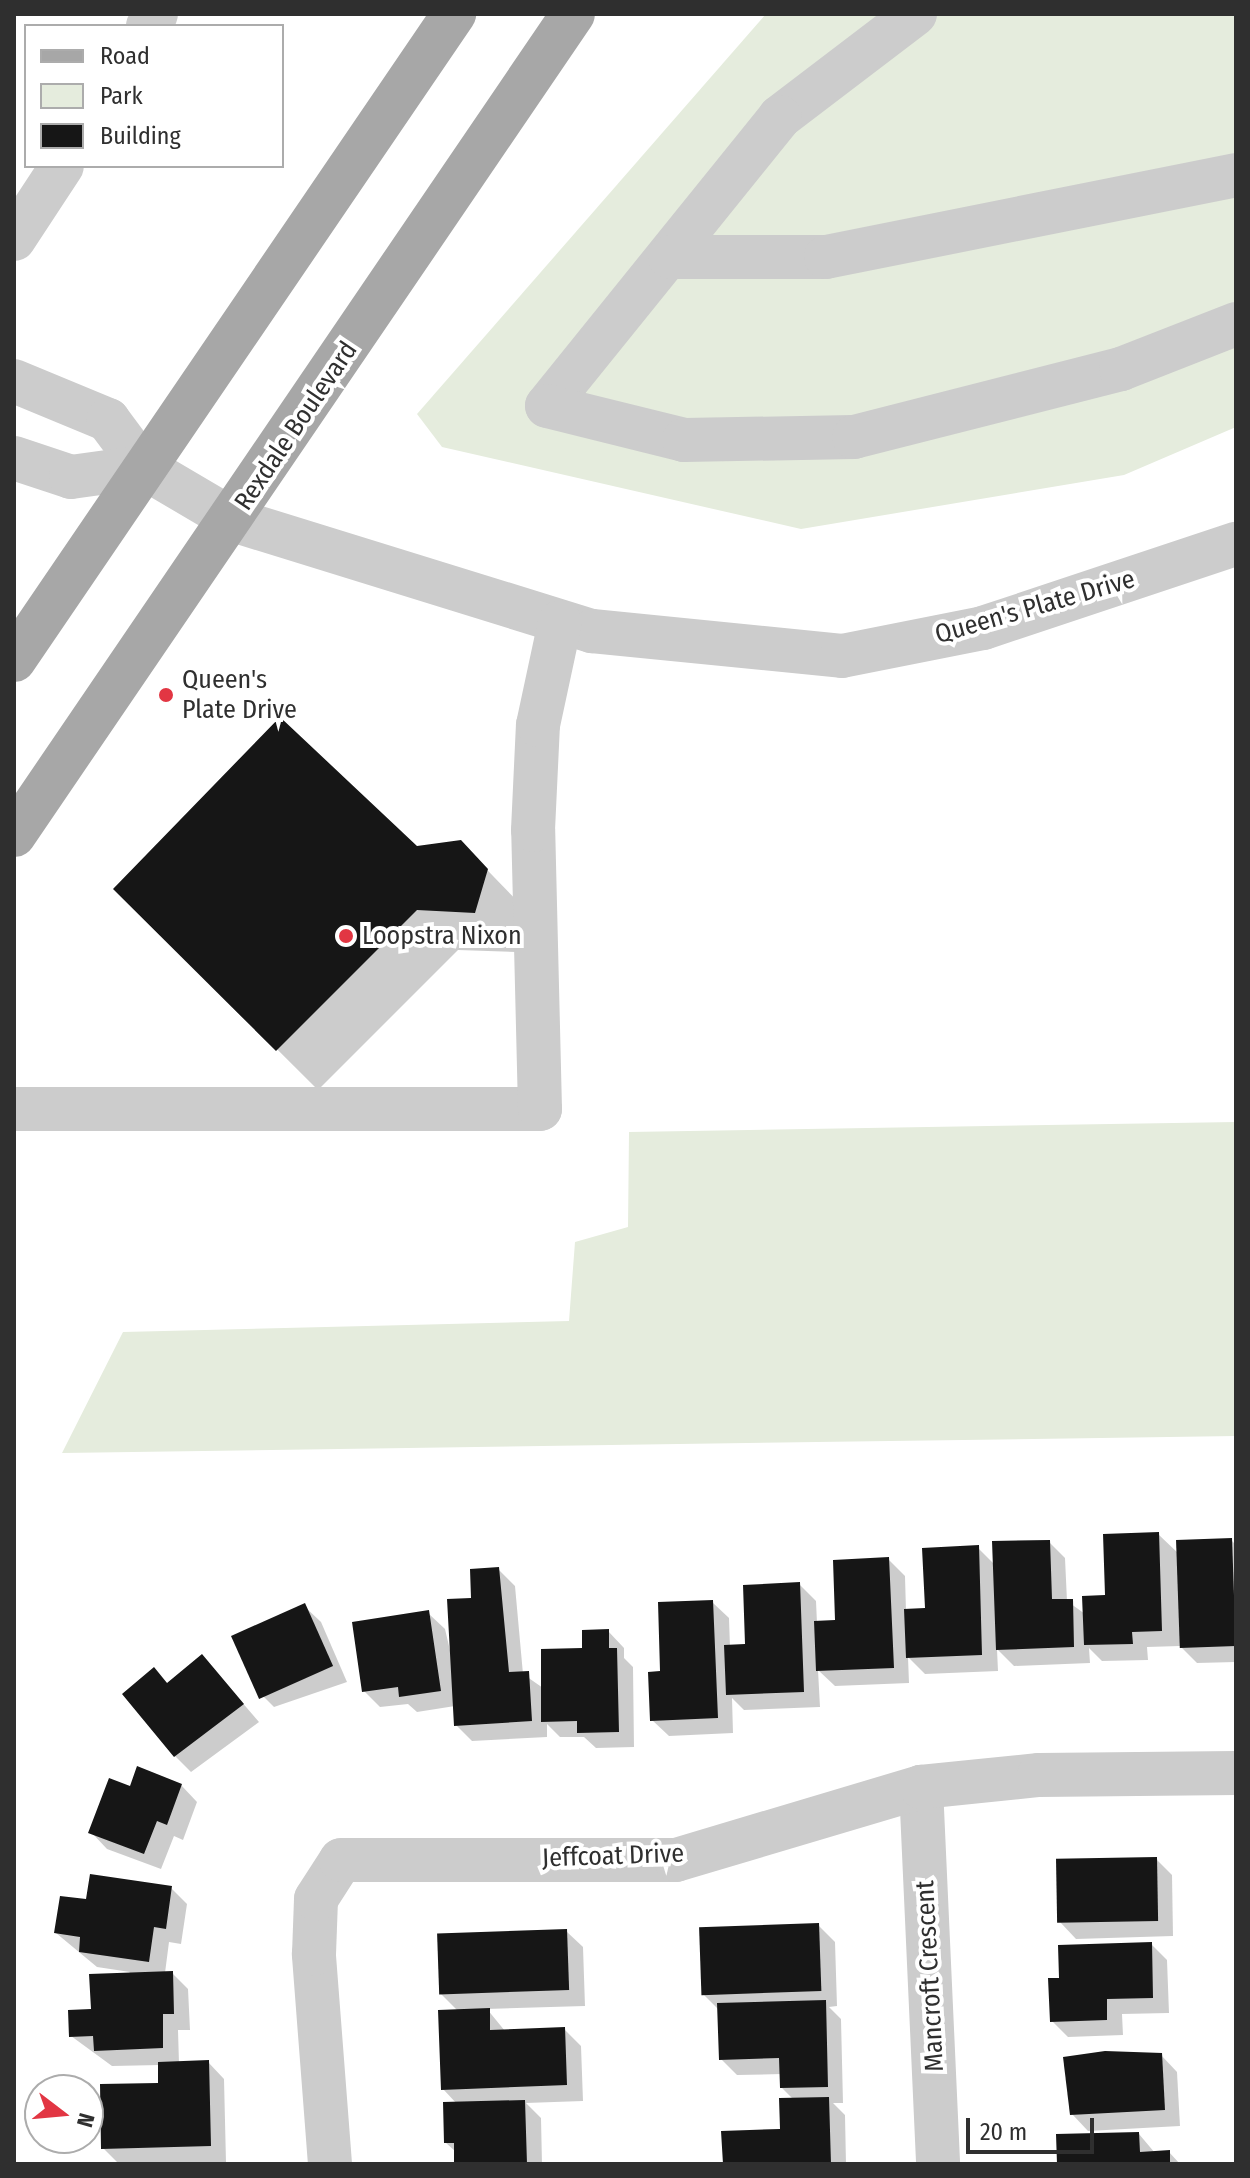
<!DOCTYPE html>
<style>
body{margin:0}
#map{position:relative;width:1250px;height:2178px;overflow:hidden;background:#fff;font-family:"Fira Sans Condensed",sans-serif}
div>[style]{position:absolute}
.green>*{inset:0;background:#e5ecdd}
.shadow>*{inset:0;background:#0003}
.building>*{inset:0;background:#161616;transform-origin:0 0}
.minor>*{height:44px;margin:-22px;padding:0 22px;transform-origin:22px;border-radius:22px;background:#ccc}
.major>*{height:44px;margin:-22px;padding:0 22px;transform-origin:22px;border-radius:22px;background:#a7a7a7}
.dots>*{width:22px;height:22px;translate:-50% -50%;box-sizing:border-box;border:4px solid #fff;border-radius:50%}
span{translate:-50% -50%;white-space:nowrap;text-align:center;line-height:1.15;-webkit-text-stroke:8px #fff;paint-order:stroke}
.street-label{font-size:26px;color:#2f2f2f}
.poi-label{font-size:26px;color:#2f2f2f}
.left{translate:0 -50%;text-align:left}
.frame{position:absolute;inset:0;border:16px solid #2f2f2f;pointer-events:none}
.legend{position:absolute;left:24px;top:24px;width:260px;height:144px;box-sizing:border-box;background:#fff;border:2px solid #acacac;margin:0;padding:10px 14px;list-style:none;font-size:24px;color:#2f2f2f}
.legend li{display:flex;align-items:center;gap:16px;height:40px}
.legend b{width:40px;border:2px solid #acacac}
.north{position:absolute;left:24px;top:2074px;width:80px;height:80px;box-sizing:border-box;background:#fff;border:2px solid #acacac;border-radius:50%;rotate:106deg;font-size:22px;font-weight:700;line-height:32px;text-align:center;color:#2f2f2f}
.north::after{content:'';display:block;margin:auto;width:28px;height:36px;background:#e23643;clip-path:polygon(50% 0,100% 100%,50% 72%,0 100%)}
.scale{position:absolute;left:966px;top:2118px;width:128px;height:36px;box-sizing:border-box;border:4px solid #2f2f2f;border-top:0;padding-left:10px;font-size:24px;line-height:28px;white-space:nowrap;color:#2f2f2f;-webkit-text-stroke:6px #fff;paint-order:stroke}
</style>
<div id="map">
<div class="green">
<div style="clip-path:polygon(766px 14px,1236px 14px,1236px 427px,1124px 475px,801px 529px,442px 447px,417px 414px)"></div>
<div style="clip-path:polygon(1236px 1122px,1236px 1436px,62px 1453px,123px 1332px,569px 1321px,575px 1242px,628px 1227px,629px 1132px)"></div>
</div>
<div class="shadow">
<div style="clip-path:polygon(460px 842px,527px 911px,516px 952px,458px 950px,318px 1090px,116px 889px)"></div>
<div style="clip-path:polygon(1158px 1534px,1179px 1554px,1231px 1540px,1236px 1545px,1236px 1662px,1197px 1663px,1180px 1646px,1147px 1647px,1148px 1660px,1102px 1661px,1089px 1648px,1090px 1663px,1014px 1666px,997px 1649px,998px 1671px,925px 1674px,908px 1657px,909px 1683px,835px 1686px,818px 1670px,820px 1707px,744px 1710px,732px 1698px,733px 1733px,669px 1736px,652px 1720px,662px 1673px,712px 1602px,729px 1618px,730px 1647px,748px 1646px,799px 1584px,816px 1601px,817px 1623px,837px 1622px,889px 1560px,905px 1576px,906px 1611px,927px 1610px,978px 1548px,995px 1565px,1049px 1542px,1065px 1558px,1067px 1601px,1085px 1614px,1108px 1597px)"></div>
<div style="clip-path:polygon(498px 1569px,515px 1586px,523px 1674px,543px 1688px,608px 1631px,624px 1648px,624px 1658px,633px 1667px,634px 1747px,596px 1748px,584px 1737px,560px 1737px,547px 1724px,547px 1737px,472px 1741px,456px 1725px,455px 1706px,417px 1712px,408px 1704px,380px 1707px,364px 1691px,428px 1613px,445px 1629px,452px 1659px,473px 1600px)"></div>
<div style="clip-path:polygon(304px 1606px,321px 1622px,347px 1682px,274px 1707px,258px 1691px)"></div>
<div style="clip-path:polygon(202px 1656px,259px 1722px,191px 1772px,175px 1756px,154px 1670px,168px 1684px)"></div>
<div style="clip-path:polygon(181px 1785px,197px 1802px,183px 1840px,174px 1836px,161px 1869px,107px 1849px,91px 1832px,131px 1788px)"></div>
<div style="clip-path:polygon(1156px 1859px,1172px 1875px,1173px 1936px,1076px 1939px,1060px 1922px)"></div>
<div style="clip-path:polygon(171px 1888px,187px 1904px,181px 1944px,169px 1942px,165px 1973px,172px 1973px,188px 1989px,190px 2030px,178px 2030px,179px 2063px,208px 2062px,224px 2079px,226px 2162px,119px 2164px,103px 2148px,160px 2085px,160px 2065px,112px 2066px,71px 2036px,130px 1972px,97px 1967px,56px 1933px,88px 1901px)"></div>
<div style="clip-path:polygon(818px 1925px,835px 1942px,837px 2006px,829px 2007px,841px 2019px,843px 2103px,833px 2103px,845px 2115px,846px 2164px,725px 2164px,782px 2131px,794px 2100px,782px 2088px,782px 2074px,737px 2075px,721px 2059px,719px 2010px,703px 1994px)"></div>
<div style="clip-path:polygon(566px 1931px,583px 1947px,585px 2006px,487px 2009px,505px 2031px,565px 2030px,581px 2046px,583px 2101px,526px 2103px,541px 2118px,542px 2164px,456px 2164px,456px 2152px,446px 2143px,457px 2104px,443px 2089px,459px 2012px,441px 1994px)"></div>
<div style="clip-path:polygon(1151px 1944px,1167px 1960px,1169px 2013px,1122px 2014px,1123px 2035px,1068px 2037px,1052px 2021px,1061px 1980px)"></div>
<div style="clip-path:polygon(1161px 2055px,1177px 2072px,1180px 2126px,1088px 2131px,1072px 2114px)"></div>
<div style="clip-path:polygon(1139px 2134px,1155px 2153px,1169px 2152px,1180px 2164px,1059px 2164px)"></div>
</div>
<div class="building">
<div style="clip-path:polygon(280px 717px,417px 846px,461px 840px,488px 869px,475px 913px,417px 910px,276px 1051px,113px 889px)"></div>
<div style="clip-path:polygon(1159px 1532px,1162px 1631px,1132px 1632px,1133px 1644px,1084px 1645px,1082px 1596px,1105px 1595px,1103px 1534px)"></div>
<div style="left:1232px;top:1538px;width:108px;height:56px;rotate:88deg"></div>
<div style="clip-path:polygon(1050px 1540px,1052px 1599px,1073px 1599px,1074px 1647px,996px 1650px,992px 1541px)"></div>
<div style="clip-path:polygon(979px 1545px,982px 1655px,906px 1658px,904px 1609px,925px 1608px,922px 1548px)"></div>
<div style="clip-path:polygon(889px 1557px,894px 1668px,816px 1671px,814px 1621px,835px 1620px,833px 1560px)"></div>
<div style="clip-path:polygon(499px 1567px,509px 1672px,529px 1671px,532px 1721px,454px 1726px,447px 1599px,471px 1598px,470px 1569px)"></div>
<div style="clip-path:polygon(800px 1582px,804px 1692px,726px 1695px,724px 1645px,745px 1644px,743px 1585px)"></div>
<div style="clip-path:polygon(713px 1600px,718px 1718px,650px 1721px,648px 1672px,660px 1671px,658px 1602px)"></div>
<div style="left:305px;top:1603px;width:69px;height:81px;rotate:66deg"></div>
<div style="clip-path:polygon(429px 1610px,441px 1691px,399px 1697px,398px 1687px,362px 1692px,352px 1622px)"></div>
<div style="clip-path:polygon(609px 1629px,609px 1648px,617px 1648px,619px 1732px,577px 1733px,577px 1721px,541px 1722px,541px 1649px,582px 1648px,582px 1630px)"></div>
<div style="clip-path:polygon(202px 1654px,244px 1704px,174px 1757px,122px 1694px,154px 1667px,167px 1683px)"></div>
<div style="clip-path:polygon(137px 1766px,182px 1784px,167px 1825px,157px 1821px,144px 1854px,88px 1833px,109px 1778px,130px 1786px)"></div>
<div style="left:1157px;top:1857px;width:64px;height:101px;rotate:89deg"></div>
<div style="clip-path:polygon(90px 1874px,172px 1886px,166px 1929px,154px 1927px,149px 1962px,79px 1952px,80px 1937px,54px 1933px,60px 1896px,86px 1899px)"></div>
<div style="left:819px;top:1923px;width:68px;height:120px;rotate:88deg"></div>
<div style="left:567px;top:1929px;width:61px;height:130px;rotate:88deg"></div>
<div style="clip-path:polygon(1152px 1942px,1153px 1998px,1107px 1999px,1107px 2020px,1050px 2022px,1048px 1978px,1059px 1978px,1058px 1945px)"></div>
<div style="clip-path:polygon(173px 1971px,174px 2014px,163px 2014px,163px 2048px,94px 2051px,93px 2036px,69px 2037px,68px 2010px,91px 2009px,89px 1974px)"></div>
<div style="clip-path:polygon(826px 2000px,828px 2087px,780px 2088px,779px 2058px,719px 2060px,717px 2003px)"></div>
<div style="clip-path:polygon(490px 2008px,490px 2030px,565px 2027px,567px 2085px,441px 2090px,438px 2010px)"></div>
<div style="clip-path:polygon(1105px 2051px,1162px 2053px,1165px 2110px,1070px 2115px,1063px 2057px)"></div>
<div style="clip-path:polygon(209px 2060px,211px 2146px,101px 2149px,100px 2084px,158px 2083px,158px 2062px)"></div>
<div style="clip-path:polygon(829px 2097px,831px 2164px,723px 2164px,721px 2131px,780px 2129px,779px 2098px)"></div>
<div style="clip-path:polygon(525px 2100px,527px 2164px,454px 2164px,454px 2143px,444px 2143px,443px 2102px)"></div>
<div style="clip-path:polygon(1139px 2132px,1140px 2152px,1170px 2150px,1170px 2164px,1057px 2164px,1056px 2134px)"></div>
</div>
<div class="minor">
<div style="left:915px;top:14px;width:170px;rotate:142.7deg"></div>
<div style="left:780px;top:117px;width:371px;rotate:128.9deg"></div>
<div style="left:547px;top:406px;width:141px;rotate:13.9deg"></div>
<div style="left:684px;top:440px;width:170px;rotate:-1deg"></div>
<div style="left:854px;top:437px;width:276px;rotate:-14.3deg"></div>
<div style="left:1121px;top:369px;width:123px;rotate:-21.4deg"></div>
<div style="left:148px;top:26px;width:14px;rotate:-56deg"></div>
<div style="left:14px;top:239px;width:87px;rotate:-56.7deg"></div>
<div style="left:670px;top:257px;width:156px"></div>
<div style="left:826px;top:257px;width:418px;rotate:-11.3deg"></div>
<div style="left:14px;top:381px;width:102px;rotate:22.5deg"></div>
<div style="left:108px;top:420px;width:59px;rotate:53.3deg"></div>
<div style="left:143px;top:467px;width:104px;rotate:30.5deg"></div>
<div style="left:233px;top:520px;width:376px;rotate:17.2deg"></div>
<div style="left:592px;top:631px;width:251px;rotate:5.7deg"></div>
<div style="left:842px;top:656px;width:144px;rotate:-11.2deg"></div>
<div style="left:983px;top:628px;width:267px;rotate:-18.4deg"></div>
<div style="left:14px;top:458px;width:60px;rotate:18.4deg"></div>
<div style="left:71px;top:477px;width:73px;rotate:-7.9deg"></div>
<div style="left:14px;top:1109px;width:526px"></div>
<div style="left:540px;top:1109px;width:279px;rotate:-91.4deg"></div>
<div style="left:533px;top:830px;width:105px;rotate:-87.3deg"></div>
<div style="left:538px;top:725px;width:105px;rotate:-77.9deg"></div>
<div style="left:921px;top:1787px;width:377px;rotate:87.4deg"></div>
<div style="left:330px;top:2164px;width:211px;rotate:-94.4deg"></div>
<div style="left:314px;top:1954px;width:55px;rotate:-87.9deg"></div>
<div style="left:316px;top:1899px;width:46px;rotate:-57.3deg"></div>
<div style="left:341px;top:1860px;width:335px"></div>
<div style="left:676px;top:1860px;width:256px;rotate:-16.6deg"></div>
<div style="left:921px;top:1787px;width:119px;rotate:-5.8deg"></div>
<div style="left:1039px;top:1775px;width:197px;rotate:-0.6deg"></div>
</div>
<div class="major">
<div style="left:14px;top:660px;width:782px;rotate:-55.74deg"></div>
<div style="left:14px;top:835px;width:993px;rotate:-55.75deg"></div>
</div>
<div class="dots">
<div style="left:166px;top:695px;background:#e23643"></div>
<div style="left:346px;top:936px;background:#e23643"></div>
</div>
<div class="street-label">
<span style="left:296px;top:426px;rotate:-56deg">Rexdale Boulevard</span>
<span style="left:1035px;top:607px;rotate:-16deg">Queen's Plate Drive</span>
<span style="left:613px;top:1856px;rotate:-2deg">Jeffcoat Drive</span>
<span style="left:930px;top:1976px;rotate:-93deg">Mancroft Crescent</span>
</div>
<div class="poi-label">
<span class="left" style="left:182px;top:695px">Queen's<br>Plate Drive</span>
<span class="left" style="left:362px;top:936px">Loopstra Nixon</span>
</div>
<div class="frame"></div>
<ul class="legend">
<li><b style="height:10px;background:#a7a7a7"></b>Road</li>
<li><b style="height:22px;background:#e5ecdd"></b>Park</li>
<li><b style="height:22px;background:#161616"></b>Building</li>
</ul>
<div class="north">N</div>
<div class="scale">20 m</div>
</div>
